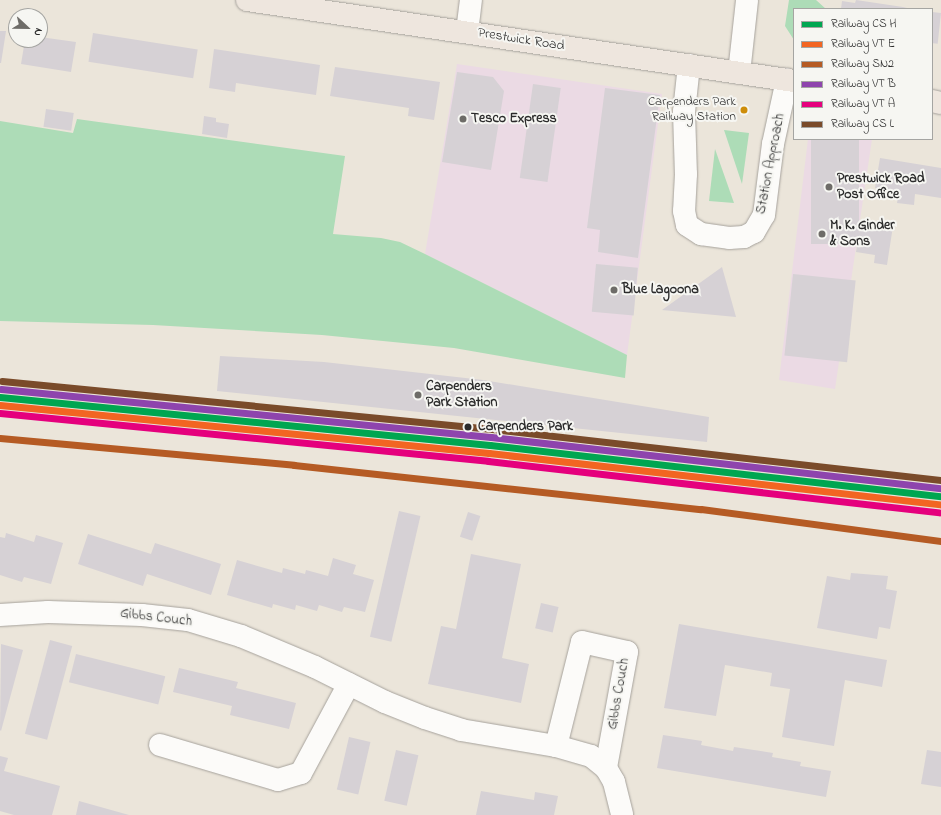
<!DOCTYPE html>
<style>
body{margin:0}
#map{position:relative;width:941px;height:815px;overflow:hidden;background:#ebe5da;font-family:"Indie Flower",sans-serif}
div>[style]{position:absolute}
.built>*{inset:0;background:#ebdae4}
.green>*{inset:0;background:#addcb7}
.building>*{inset:0;background:#d6d1d5;transform-origin:0 0}
.roads{filter:drop-shadow(0 0 1px #a6a29c) drop-shadow(0 0 1px #a6a29c)}
.minor>*{height:22px;margin:-11px;padding:0 11px;transform-origin:11px;border-radius:11px;background:#fcfbf9}
.major>*{height:22px;margin:-11px;padding:0 11px;transform-origin:11px;border-radius:11px;background:#eee6de}
.rail-1>*{height:7px;margin:-3.5px;padding:0 3.5px;transform-origin:3.5px;border-radius:3.5px;background:#00a651}
.rail-2>*{height:7px;margin:-3.5px;padding:0 3.5px;transform-origin:3.5px;border-radius:3.5px;background:#f26522}
.rail-3>*{height:7px;margin:-3.5px;padding:0 3.5px;transform-origin:3.5px;border-radius:3.5px;background:#b55b24}
.rail-4>*{height:7px;margin:-3.5px;padding:0 3.5px;transform-origin:3.5px;border-radius:3.5px;background:#8e44ad}
.rail-5>*{height:7px;margin:-3.5px;padding:0 3.5px;transform-origin:3.5px;border-radius:3.5px;background:#e5007d}
.rail-6>*{height:7px;margin:-3.5px;padding:0 3.5px;transform-origin:3.5px;border-radius:3.5px;background:#7a4b2a}
.dots>*{width:11px;height:11px;translate:-50% -50%;box-sizing:border-box;border:2px solid #f6f6f2;border-radius:50%}
span{translate:-50% -50%;white-space:nowrap;text-align:center;line-height:1.15;-webkit-text-stroke:4px #f6f6f2;paint-order:stroke}
.bus-label{font-size:13px;color:#2b2b2b}
.right{translate:-100% -50%;text-align:right}
.street-label{font-size:14px;color:#2b2b2b}
.poi-label{font-size:14px;color:#2b2b2b;font-weight:700}
.left{translate:0 -50%;text-align:left}
.stop-label{font-size:14px;color:#2b2b2b;font-weight:700}
.legend{position:absolute;left:793px;top:8px;width:140px;height:132px;box-sizing:border-box;background:#f6f6f2;border:1px solid #a5a5a2;margin:0;padding:5px 7px;list-style:none;font-size:12px;color:#2b2b2b}
.legend li{display:flex;align-items:center;gap:8px;height:20px}
.legend b{width:20px;border:1px solid #a5a5a2}
.north{position:absolute;left:8px;top:8px;width:40px;height:40px;box-sizing:border-box;background:#f6f6f2;border:1px solid #a5a5a2;border-radius:50%;rotate:112deg;font-size:11px;font-weight:700;line-height:16px;text-align:center;color:#2b2b2b}
.north::after{content:'';display:block;margin:auto;width:14px;height:18px;background:#6e6c68;clip-path:polygon(50% 0,100% 100%,50% 72%,0 100%)}
</style>
<div id="map">
<div class="built">
<div style="clip-path:polygon(457px 64px,662px 94px,627px 355px,425px 254px)"></div>
<div style="clip-path:polygon(808px 139px,872px 139px,835px 389px,779px 380px)"></div>
</div>
<div class="green">
<div style="clip-path:polygon(789px 0,816px 0,826px 9px,794px 9px,794px 40px,785px 26px)"></div>
<div style="clip-path:polygon(77px 119px,345px 156px,333px 234px,381px 238px,400px 242px,425px 254px,627px 355px,625px 378px,454px 348px,322px 335px,153px 325px,0 321px,0 121px,73px 133px)"></div>
<div style="clip-path:polygon(724px 130px,749px 133px,742px 184px)"></div>
<div style="clip-path:polygon(715px 149px,734px 203px,709px 201px)"></div>
</div>
<div class="building">
<div style="clip-path:polygon(856px 0,903px 7px,911px 9px,841px 9px,842px 1px,855px 3px)"></div>
<div style="left:932px;top:12px;width:9px;height:31px;rotate:6deg"></div>
<div style="clip-path:polygon(0 31px,6px 31px,1px 63px,0 63px)"></div>
<div style="left:93px;top:33px;width:106px;height:29px;rotate:9deg"></div>
<div style="clip-path:polygon(40px 37px,76px 42px,71px 72px,21px 64px,25px 40px,40px 40px)"></div>
<div style="clip-path:polygon(214px 49px,320px 65px,316px 95px,236px 83px,235px 92px,209px 88px)"></div>
<div style="clip-path:polygon(335px 67px,440px 82px,434px 120px,408px 116px,409px 108px,330px 96px)"></div>
<div style="clip-path:polygon(457px 72px,493px 77px,504px 91px,491px 170px,442px 162px)"></div>
<div style="left:533px;top:84px;width:28px;height:95px;rotate:8deg"></div>
<div style="clip-path:polygon(605px 88px,660px 95px,638px 258px,598px 252px,600px 230px,587px 228px)"></div>
<div style="left:46px;top:109px;width:28px;height:18px;rotate:8deg"></div>
<div style="clip-path:polygon(204px 116px,216px 118px,216px 122px,229px 124px,227px 138px,202px 134px)"></div>
<div style="left:811px;top:139px;width:48px;height:105px"></div>
<div style="clip-path:polygon(880px 158px,941px 168px,941px 198px,915px 194px,914px 205px,897px 203px,899px 191px,875px 188px)"></div>
<div style="clip-path:polygon(861px 221px,893px 226px,887px 265px,874px 263px,875px 255px,856px 252px)"></div>
<div style="left:596px;top:264px;width:42px;height:48px;rotate:5deg"></div>
<div style="clip-path:polygon(722px 267px,736px 317px,662px 310px)"></div>
<div style="left:793px;top:274px;width:63px;height:82px;rotate:6deg"></div>
<div style="clip-path:polygon(220px 356px,324px 362px,483px 380px,709px 417px,707px 442px,217px 391px)"></div>
<div style="left:399px;top:511px;width:22px;height:129px;rotate:13deg"></div>
<div style="left:468px;top:512px;width:13px;height:26px;rotate:18deg"></div>
<div style="clip-path:polygon(6px 533px,34px 542px,36px 535px,63px 543px,51px 584px,24px 577px,22px 582px,0 575px,0 537px,5px 538px)"></div>
<div style="clip-path:polygon(88px 534px,151px 554px,155px 543px,221px 564px,211px 595px,147px 574px,143px 586px,78px 564px)"></div>
<div style="clip-path:polygon(471px 554px,521px 564px,502px 658px,529px 664px,521px 703px,428px 684px,441px 626px,456px 629px)"></div>
<div style="clip-path:polygon(333px 558px,356px 565px,353px 574px,374px 580px,365px 612px,344px 607px,342px 612px,319px 605px,317px 611px,296px 605px,295px 610px,273px 604px,272px 608px,227px 595px,237px 560px,282px 573px,283px 568px,305px 574px,306px 570px,328px 576px)"></div>
<div style="clip-path:polygon(851px 573px,888px 576px,886px 589px,897px 591px,890px 629px,879px 627px,877px 639px,817px 628px,827px 576px,850px 580px)"></div>
<div style="left:541px;top:603px;width:18px;height:26px;rotate:13deg"></div>
<div style="clip-path:polygon(679px 624px,887px 660px,882px 687px,845px 680px,834px 746px,782px 737px,790px 689px,770px 686px,772px 673px,725px 665px,716px 716px,664px 708px)"></div>
<div style="left:50px;top:640px;width:23px;height:97px;rotate:15deg"></div>
<div style="clip-path:polygon(1px 644px,23px 650px,1px 731px,0 730px)"></div>
<div style="left:76px;top:654px;width:92px;height:29px;rotate:14deg"></div>
<div style="clip-path:polygon(179px 668px,238px 682px,236px 688px,296px 703px,289px 729px,230px 715px,232px 706px,173px 692px)"></div>
<div style="clip-path:polygon(663px 735px,702px 741px,701px 745px,733px 751px,734px 747px,773px 753px,772px 757px,801px 762px,800px 766px,831px 771px,826px 797px,657px 768px)"></div>
<div style="left:349px;top:737px;width:22px;height:54px;rotate:13deg"></div>
<div style="left:396px;top:750px;width:23px;height:52px;rotate:13deg"></div>
<div style="clip-path:polygon(927px 750px,941px 752px,941px 787px,921px 784px)"></div>
<div style="clip-path:polygon(0 756px,8px 758px,4px 771px,60px 786px,52px 815px,14px 815px,0 811px)"></div>
<div style="clip-path:polygon(481px 791px,534px 800px,535px 792px,558px 796px,554px 815px,476px 815px)"></div>
<div style="clip-path:polygon(79px 801px,129px 815px,76px 815px)"></div>
</div>
<div class="roads">
<div class="minor">
<div style="left:467px;top:32px;width:32px;rotate:-83deg"></div>
<div style="left:689px;top:65px;width:47px;rotate:96.1deg"></div>
<div style="left:684px;top:112px;width:62px;rotate:88.2deg"></div>
<div style="left:686px;top:174px;width:37px;rotate:93deg"></div>
<div style="left:684px;top:211px;width:14px;rotate:78deg"></div>
<div style="left:687px;top:225px;width:17px;rotate:33deg"></div>
<div style="left:701px;top:234px;width:28px;rotate:8deg"></div>
<div style="left:729px;top:238px;width:15px;rotate:-4deg"></div>
<div style="left:744px;top:237px;width:11px;rotate:-27deg"></div>
<div style="left:754px;top:232px;width:20px;rotate:-60deg"></div>
<div style="left:764px;top:215px;width:72px;rotate:-82.8deg"></div>
<div style="left:773px;top:144px;width:66px;rotate:-77.7deg"></div>
<div style="left:739px;top:73px;width:73px;rotate:-83.7deg"></div>
<div style="left:0;top:615px;width:48px;rotate:-3.6deg"></div>
<div style="left:48px;top:612px;width:94px;rotate:1.8deg"></div>
<div style="left:142px;top:615px;width:46px;rotate:6.2deg"></div>
<div style="left:188px;top:620px;width:55px;rotate:16.8deg"></div>
<div style="left:241px;top:636px;width:80px;rotate:22.7deg"></div>
<div style="left:315px;top:667px;width:78px;rotate:26.6deg"></div>
<div style="left:385px;top:702px;width:43px;rotate:21.8deg"></div>
<div style="left:425px;top:718px;width:38px;rotate:18deg"></div>
<div style="left:461px;top:730px;width:96px;rotate:9.6deg"></div>
<div style="left:556px;top:746px;width:36px;rotate:16deg"></div>
<div style="left:591px;top:756px;width:19px;rotate:39deg"></div>
<div style="left:606px;top:768px;width:16px;rotate:60deg"></div>
<div style="left:614px;top:782px;width:34px;rotate:76deg"></div>
<div style="left:160px;top:745px;width:123px;rotate:16.5deg"></div>
<div style="left:278px;top:780px;width:24px;rotate:-17deg"></div>
<div style="left:301px;top:773px;width:101px;rotate:-61.7deg"></div>
<div style="left:556px;top:746px;width:107px;rotate:-76deg"></div>
<div style="left:582px;top:642px;width:46px;rotate:12.5deg"></div>
<div style="left:627px;top:652px;width:118px;rotate:100.3deg"></div>
</div>
<div class="major">
<div style="left:247px;top:0;width:553px;rotate:8.42deg"></div>
<div style="left:932px;top:101px;width:9px;rotate:13deg"></div>
</div>
</div>
<div class="rail-1">
<div style="left:0;top:397px;width:492px;rotate:5.6deg"></div>
<div style="left:490px;top:445px;width:454px;rotate:6.5deg"></div>
</div>
<div class="rail-2">
<div style="left:0;top:405px;width:491px;rotate:5.6deg"></div>
<div style="left:489px;top:453px;width:454px;rotate:6.5deg"></div>
</div>
<div class="rail-3">
<div style="left:0;top:438px;width:295px;rotate:5.2deg"></div>
<div style="left:294px;top:465px;width:409px;rotate:6.2deg"></div>
<div style="left:701px;top:509px;width:242px;rotate:7.6deg"></div>
</div>
<div class="rail-4">
<div style="left:1px;top:389px;width:492px;rotate:5.6deg"></div>
<div style="left:491px;top:437px;width:453px;rotate:6.5deg"></div>
</div>
<div class="rail-5">
<div style="left:0;top:413px;width:490px;rotate:5.6deg"></div>
<div style="left:488px;top:461px;width:454px;rotate:6.5deg"></div>
</div>
<div class="rail-6">
<div style="left:2px;top:381px;width:492px;rotate:5.6deg"></div>
<div style="left:492px;top:429px;width:452px;rotate:6.5deg"></div>
</div>
<div class="dots">
<div style="left:744px;top:110px;background:#ce8d09"></div>
<div style="left:463px;top:119px;background:#6e6c68"></div>
<div style="left:829px;top:187px;background:#6e6c68"></div>
<div style="left:822px;top:234px;background:#6e6c68"></div>
<div style="left:614px;top:290px;background:#6e6c68"></div>
<div style="left:418px;top:395px;background:#6e6c68"></div>
<div style="left:468px;top:427px;background:#2b2b2b"></div>
</div>
<div class="bus-label">
<span class="right" style="left:736px;top:110px">Carpenders Park<br>Railway Station</span>
</div>
<div class="street-label">
<span style="left:521px;top:40px;rotate:9deg">Prestwick Road</span>
<span style="left:771px;top:164px;rotate:-79deg">Station Approach</span>
<span style="left:156px;top:618px;rotate:7deg">Gibbs Couch</span>
<span style="left:619px;top:694px;rotate:-80deg">Gibbs Couch</span>
</div>
<div class="poi-label">
<span class="left" style="left:471px;top:119px">Tesco Express</span>
<span class="left" style="left:837px;top:187px">Prestwick Road<br>Post Office</span>
<span class="left" style="left:830px;top:234px">M. K. Ginder<br>&amp; Sons</span>
<span class="left" style="left:622px;top:290px">Blue Lagoona</span>
<span class="left" style="left:426px;top:395px">Carpenders<br>Park Station</span>
</div>
<div class="stop-label">
<span class="left" style="left:478px;top:427px">Carpenders Park</span>
</div>
<ul class="legend">
<li><b style="height:5px;background:#00a651"></b>Railway CS H</li>
<li><b style="height:5px;background:#f26522"></b>Railway VT E</li>
<li><b style="height:5px;background:#b55b24"></b>Railway SN2</li>
<li><b style="height:5px;background:#8e44ad"></b>Railway VT B</li>
<li><b style="height:5px;background:#e5007d"></b>Railway VT A</li>
<li><b style="height:5px;background:#7a4b2a"></b>Railway CS L</li>
</ul>
<div class="north">N</div>
</div>
